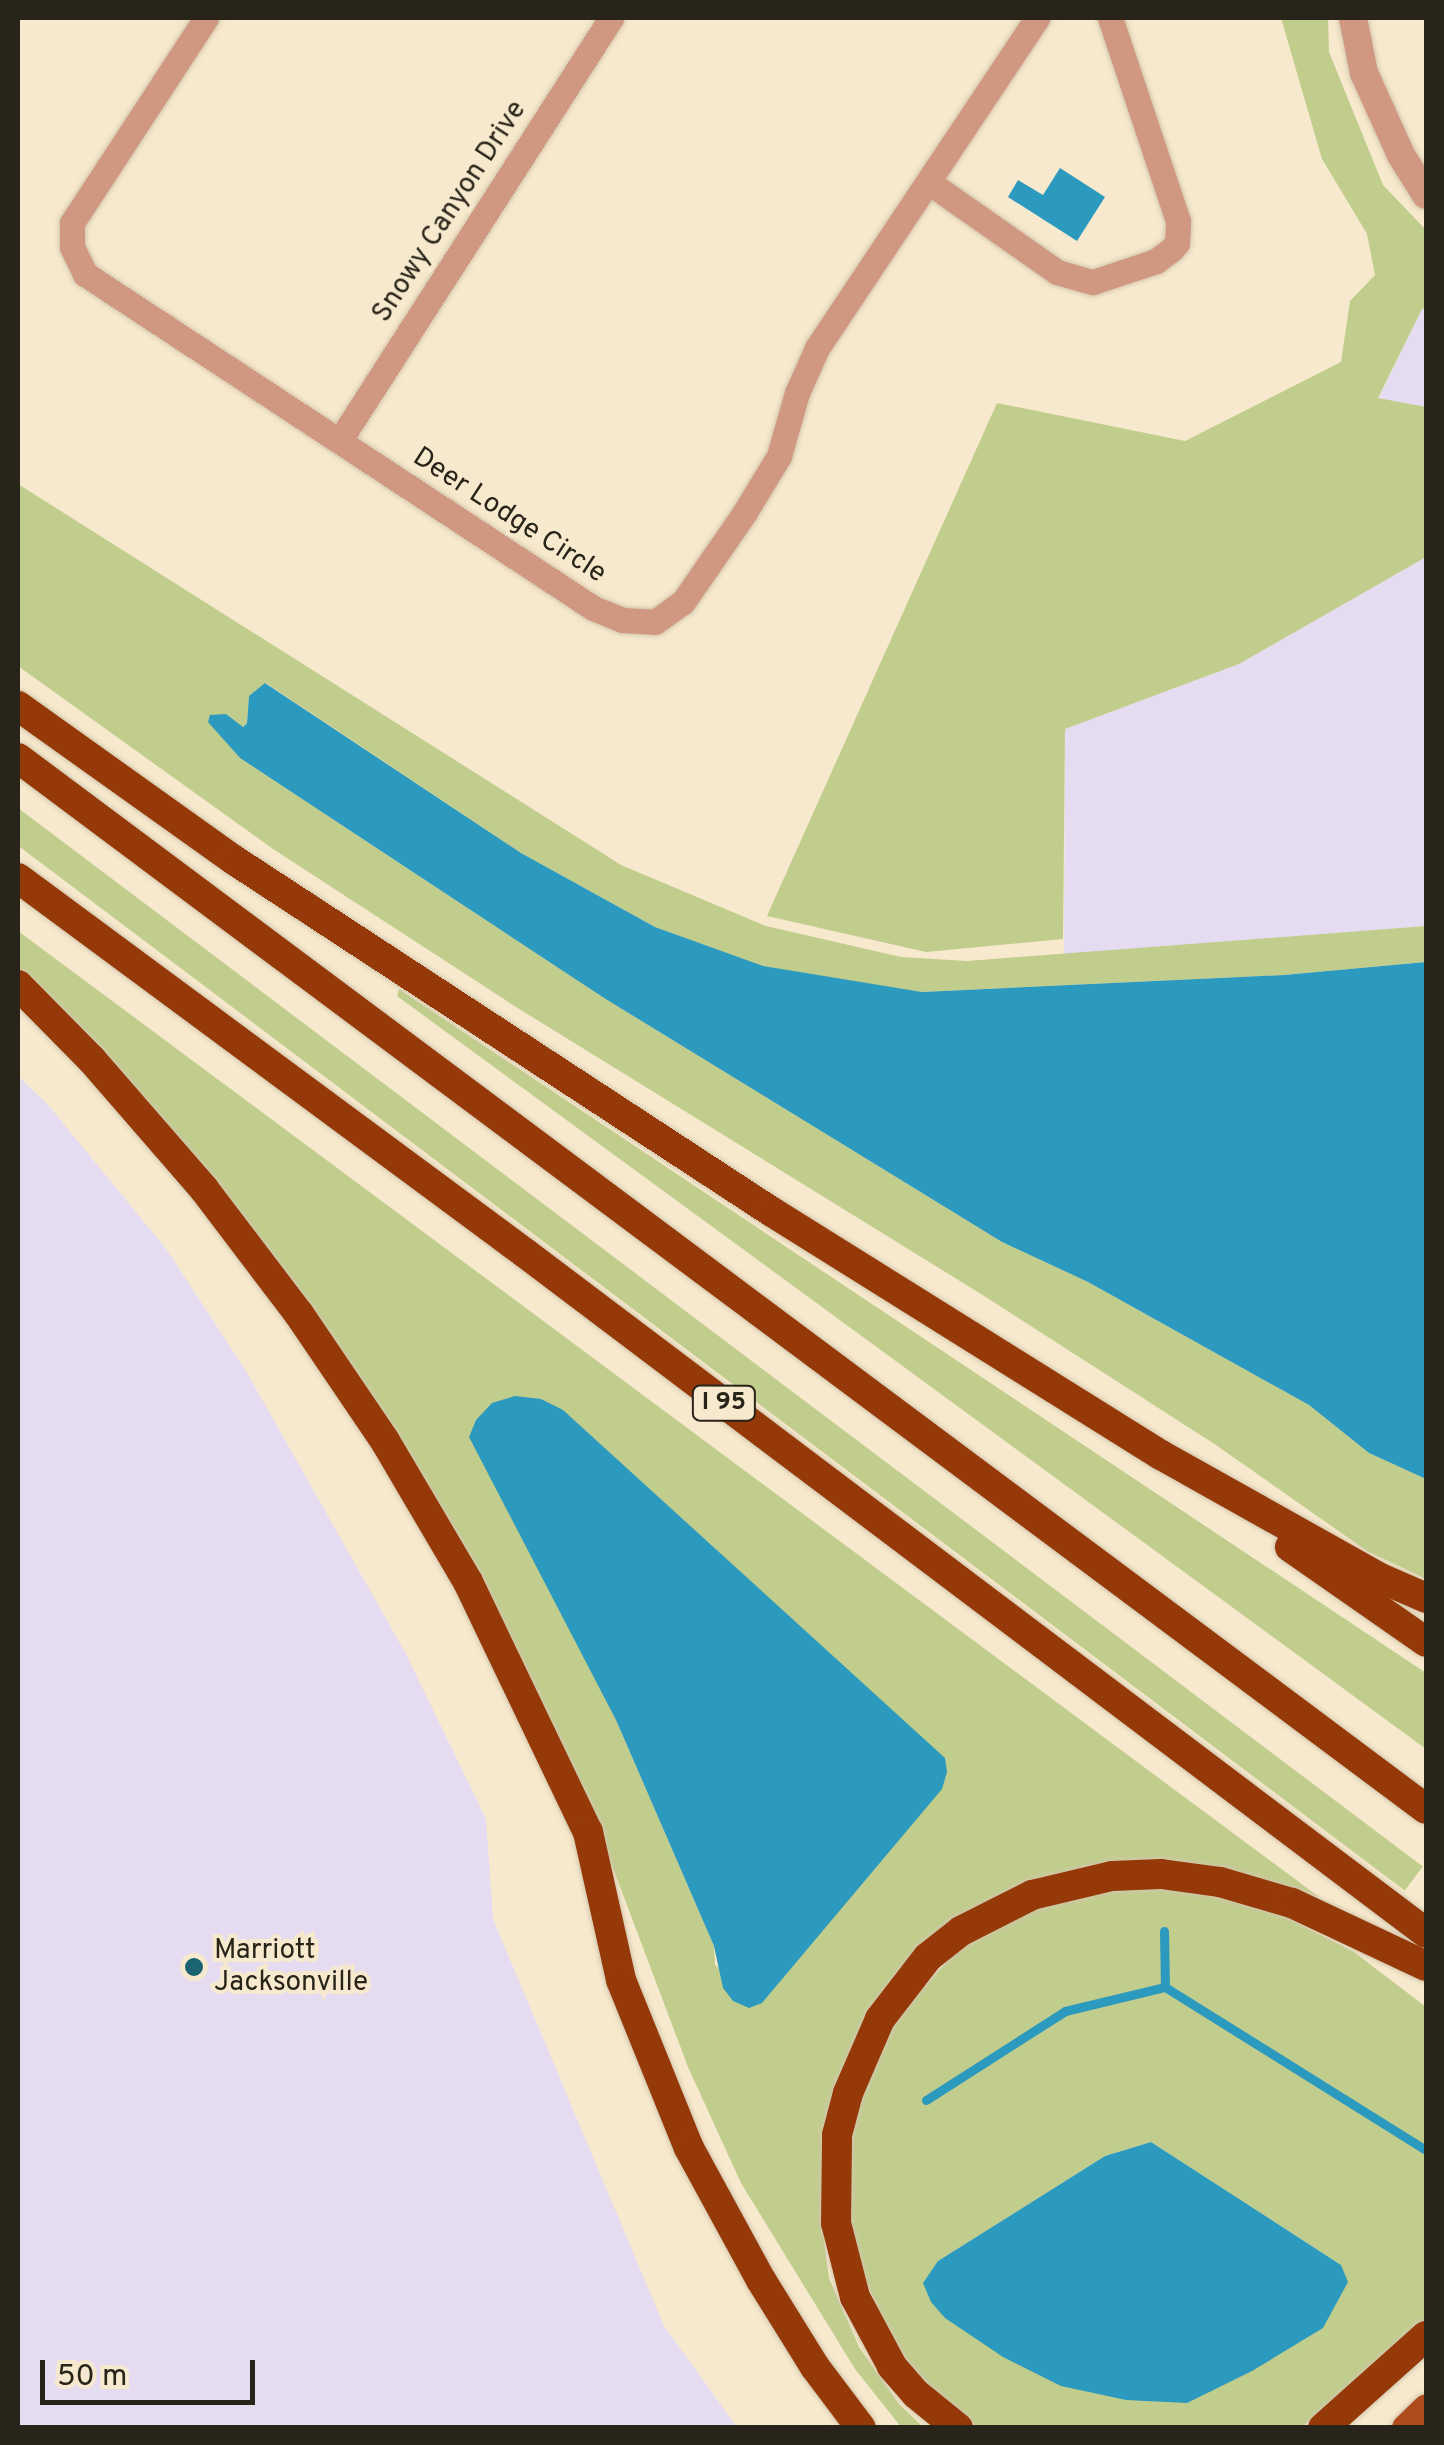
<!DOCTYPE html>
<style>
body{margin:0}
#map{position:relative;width:1444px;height:2445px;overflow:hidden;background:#f7e9cd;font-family:Overpass,sans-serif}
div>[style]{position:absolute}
.commercial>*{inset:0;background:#e5dcf1}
.green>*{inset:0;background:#c1cd8c;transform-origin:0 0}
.water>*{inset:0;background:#2c99be}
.stream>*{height:9px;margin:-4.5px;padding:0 4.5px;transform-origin:4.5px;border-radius:4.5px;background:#2c99be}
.roads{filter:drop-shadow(0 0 2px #d2c6ad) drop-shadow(0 0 2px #d2c6ad)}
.minor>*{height:25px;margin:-12.5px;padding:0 12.5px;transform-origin:12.5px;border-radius:12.5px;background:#d09781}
.tertiary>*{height:28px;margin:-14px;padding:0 14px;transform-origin:14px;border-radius:14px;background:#d09781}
.primary>*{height:28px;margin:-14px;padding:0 14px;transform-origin:14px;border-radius:14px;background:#af4b1c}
.motorway>*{height:30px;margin:-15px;padding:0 15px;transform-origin:15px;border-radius:15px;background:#953908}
.dots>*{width:28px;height:28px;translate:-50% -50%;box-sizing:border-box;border:5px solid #f7e9cd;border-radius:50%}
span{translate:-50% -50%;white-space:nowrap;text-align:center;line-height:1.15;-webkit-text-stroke:8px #f7e9cd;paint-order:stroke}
.shield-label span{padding:2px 8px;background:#f7e9cd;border:2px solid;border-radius:8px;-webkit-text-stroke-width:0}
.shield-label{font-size:25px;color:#292419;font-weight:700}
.street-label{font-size:28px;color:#292419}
.poi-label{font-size:28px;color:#292419}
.left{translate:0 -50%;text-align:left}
.frame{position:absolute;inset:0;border:20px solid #292419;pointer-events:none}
.scale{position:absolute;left:40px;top:2360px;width:215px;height:45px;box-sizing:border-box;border:5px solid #292419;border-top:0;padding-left:12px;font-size:30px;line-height:35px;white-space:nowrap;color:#292419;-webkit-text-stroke:8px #f7e9cd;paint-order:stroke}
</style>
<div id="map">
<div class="commercial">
<div style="clip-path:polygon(1426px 307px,1426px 407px,1378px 399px,1422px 309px)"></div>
<div style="clip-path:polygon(1426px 557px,1426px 926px,1064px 956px,1065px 729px,1239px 664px)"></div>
<div style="clip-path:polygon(18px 1076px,49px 1106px,167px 1250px,246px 1371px,406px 1654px,486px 1819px,493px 1919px,664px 2326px,737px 2427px,18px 2427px)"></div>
</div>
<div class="green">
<div style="clip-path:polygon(1281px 18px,1328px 18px,1329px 52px,1383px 185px,1426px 230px,1426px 307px,1422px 309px,1378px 398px,1426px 407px,1426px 557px,1239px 664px,1065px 729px,1063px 939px,926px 952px,767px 916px,997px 403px,1185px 441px,1341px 362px,1350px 301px,1375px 275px,1367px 234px,1322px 159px)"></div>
<div style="clip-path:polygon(18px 484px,621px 865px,766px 926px,901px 957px,967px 961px,1426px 926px,1426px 962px,1284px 975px,921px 992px,763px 967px,655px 927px,521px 853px,266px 683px,249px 696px,247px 723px,242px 727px,226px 714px,208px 721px,240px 758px,604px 998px,1002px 1242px,1088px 1282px,1309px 1405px,1369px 1453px,1426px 1479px,1426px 1579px,1367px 1551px,1216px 1445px,981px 1294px,516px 1007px,273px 849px,18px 666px)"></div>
<div style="left:18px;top:808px;width:1759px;height:30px;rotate:37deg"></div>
<div style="clip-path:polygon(evenodd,18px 931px,1319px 1897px,1229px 1870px,1097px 1864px,1031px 1880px,898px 1973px,823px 2195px,824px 2241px,829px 2278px,859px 2347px,899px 2404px,923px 2427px,901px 2427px,855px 2369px,741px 2183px,688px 2067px,593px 1815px,481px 1581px,60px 1009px,18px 968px,18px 931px,616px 1720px,762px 2003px,715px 1965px,714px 1946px,616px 1720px)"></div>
<div style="clip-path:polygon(399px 989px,1426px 1673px,1426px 1749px,397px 996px)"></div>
<div style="clip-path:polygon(evenodd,1151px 1888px,1207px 1894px,1276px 1912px,1354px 1952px,1426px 2007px,1426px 2319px,1302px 2427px,979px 2428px,939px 2396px,912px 2366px,893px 2340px,863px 2275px,849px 2217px,848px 2165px,860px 2098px,892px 2023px,958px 1949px,1031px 1911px,1093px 1892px,1151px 1888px,1151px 2142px,1341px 2265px,938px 2261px,1105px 2156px,1151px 2142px)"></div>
</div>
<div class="water">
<div style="clip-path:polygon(1060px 168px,1105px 197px,1077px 241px,1008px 197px,1018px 180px,1043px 195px)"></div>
<div style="clip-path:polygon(265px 683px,521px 853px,655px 927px,763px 966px,922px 992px,1284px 975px,1426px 962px,1426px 1479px,1369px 1453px,1309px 1405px,1088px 1282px,1002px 1242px,604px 998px,240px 758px,208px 722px,210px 715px,226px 714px,243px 727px,247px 723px,249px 696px)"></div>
<div style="clip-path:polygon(515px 1396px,541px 1399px,563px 1410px,945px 1758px,947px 1772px,942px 1789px,762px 2003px,749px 2008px,733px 2001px,723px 1988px,714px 1946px,616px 1720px,469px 1437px,476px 1420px,492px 1403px)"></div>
<div style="clip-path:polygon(1151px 2142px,1341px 2265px,1348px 2282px,1323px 2328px,1252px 2371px,1187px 2403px,1126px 2400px,1061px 2386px,1003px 2357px,945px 2318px,931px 2302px,923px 2283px,938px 2261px,1105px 2156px)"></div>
</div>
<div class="stream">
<div style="left:1164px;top:1931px;width:56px;rotate:89deg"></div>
<div style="left:926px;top:2100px;width:165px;rotate:-32.6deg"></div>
<div style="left:1065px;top:2011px;width:103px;rotate:-13.5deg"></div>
<div style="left:1165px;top:1987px;width:308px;rotate:32deg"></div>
</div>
<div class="roads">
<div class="minor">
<div style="left:206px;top:18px;width:245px;rotate:123.2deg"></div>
<div style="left:72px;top:223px;width:24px;rotate:90deg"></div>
<div style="left:72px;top:247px;width:30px;rotate:64deg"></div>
<div style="left:85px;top:274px;width:608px;rotate:33.32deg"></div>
<div style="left:593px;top:608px;width:31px;rotate:22deg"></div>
<div style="left:622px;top:620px;width:33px;rotate:3deg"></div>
<div style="left:655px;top:622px;width:34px;rotate:-36deg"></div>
<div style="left:683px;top:602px;width:109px;rotate:-55.4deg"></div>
<div style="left:745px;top:512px;width:66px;rotate:-58.7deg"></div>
<div style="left:779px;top:456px;width:66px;rotate:-74.1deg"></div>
<div style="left:797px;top:393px;width:49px;rotate:-66deg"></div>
<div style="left:817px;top:348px;width:397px;rotate:-56.3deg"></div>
<div style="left:930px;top:183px;width:155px;rotate:35deg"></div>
<div style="left:1057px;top:272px;width:37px;rotate:16deg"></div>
<div style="left:1093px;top:282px;width:66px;rotate:-18.4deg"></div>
<div style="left:1156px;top:261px;width:20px;rotate:-37deg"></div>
<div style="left:1172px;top:249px;width:8px;rotate:-50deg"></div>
<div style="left:1177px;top:243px;width:22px;rotate:-87deg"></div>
<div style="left:1178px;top:221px;width:214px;rotate:-108.5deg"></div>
<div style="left:340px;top:440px;width:502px;rotate:-57.29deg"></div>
</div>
<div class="tertiary">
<div style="left:1353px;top:18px;width:56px;rotate:78.7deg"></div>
<div style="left:1364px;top:73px;width:90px;rotate:65.7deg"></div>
<div style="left:1401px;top:155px;width:47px;rotate:58deg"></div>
</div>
<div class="primary">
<div style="left:1406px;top:2428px;width:28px;rotate:-44deg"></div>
</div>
<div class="motorway">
<div style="left:18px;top:706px;width:265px;rotate:35.5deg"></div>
<div style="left:234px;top:860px;width:643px;rotate:33.2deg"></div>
<div style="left:772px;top:1212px;width:459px;rotate:32deg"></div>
<div style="left:1161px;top:1455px;width:249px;rotate:29.3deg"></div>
<div style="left:1378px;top:1577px;width:52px;rotate:23.6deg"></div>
<div style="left:18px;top:758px;width:1757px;rotate:36.74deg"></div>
<div style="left:18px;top:878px;width:631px;rotate:36.49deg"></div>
<div style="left:525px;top:1253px;width:1129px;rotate:37.04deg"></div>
<div style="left:18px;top:985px;width:105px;rotate:45.4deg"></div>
<div style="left:92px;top:1060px;width:171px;rotate:49deg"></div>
<div style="left:204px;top:1189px;width:157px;rotate:52.8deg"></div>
<div style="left:299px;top:1314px;width:153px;rotate:55.9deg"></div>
<div style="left:385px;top:1441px;width:164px;rotate:59.5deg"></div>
<div style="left:468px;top:1582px;width:277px;rotate:64.4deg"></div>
<div style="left:588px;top:1832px;width:152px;rotate:77.4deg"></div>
<div style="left:621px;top:1980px;width:181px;rotate:68deg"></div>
<div style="left:689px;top:2148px;width:150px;rotate:61.4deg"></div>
<div style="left:761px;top:2280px;width:102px;rotate:58.2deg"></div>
<div style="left:815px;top:2367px;width:76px;rotate:53deg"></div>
<div style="left:1290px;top:1547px;width:166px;rotate:34.9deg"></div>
<div style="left:958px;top:2428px;width:54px;rotate:-141deg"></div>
<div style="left:916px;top:2394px;width:37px;rotate:-131deg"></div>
<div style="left:892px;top:2366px;width:78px;rotate:-118.2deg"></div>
<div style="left:855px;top:2297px;width:76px;rotate:-104.4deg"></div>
<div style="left:836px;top:2223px;width:88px;rotate:-89.3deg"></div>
<div style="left:837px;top:2135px;width:43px;rotate:-75.3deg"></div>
<div style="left:848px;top:2093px;width:81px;rotate:-66.6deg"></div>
<div style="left:880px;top:2019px;width:78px;rotate:-52.3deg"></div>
<div style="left:928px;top:1957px;width:42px;rotate:-38.2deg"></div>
<div style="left:961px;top:1931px;width:80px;rotate:-26.9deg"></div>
<div style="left:1032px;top:1895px;width:82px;rotate:-13.4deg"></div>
<div style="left:1112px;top:1876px;width:49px;rotate:-2.3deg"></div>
<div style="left:1161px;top:1874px;width:60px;rotate:7.7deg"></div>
<div style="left:1220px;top:1882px;width:75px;rotate:16.3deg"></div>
<div style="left:1292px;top:1903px;width:148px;rotate:25.2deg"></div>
<div style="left:1323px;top:2428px;width:138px;rotate:-41.8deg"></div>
</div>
</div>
<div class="dots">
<div style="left:194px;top:1967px;background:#1a6471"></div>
</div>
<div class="shield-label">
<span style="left:724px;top:1403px">I 95</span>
</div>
<div class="street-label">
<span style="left:450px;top:212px;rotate:-57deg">Snowy Canyon Drive</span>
<span style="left:509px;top:516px;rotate:33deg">Deer Lodge Circle</span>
</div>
<div class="poi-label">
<span class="left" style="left:214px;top:1967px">Marriott<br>Jacksonville</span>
</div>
<div class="frame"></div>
<div class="scale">50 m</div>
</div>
